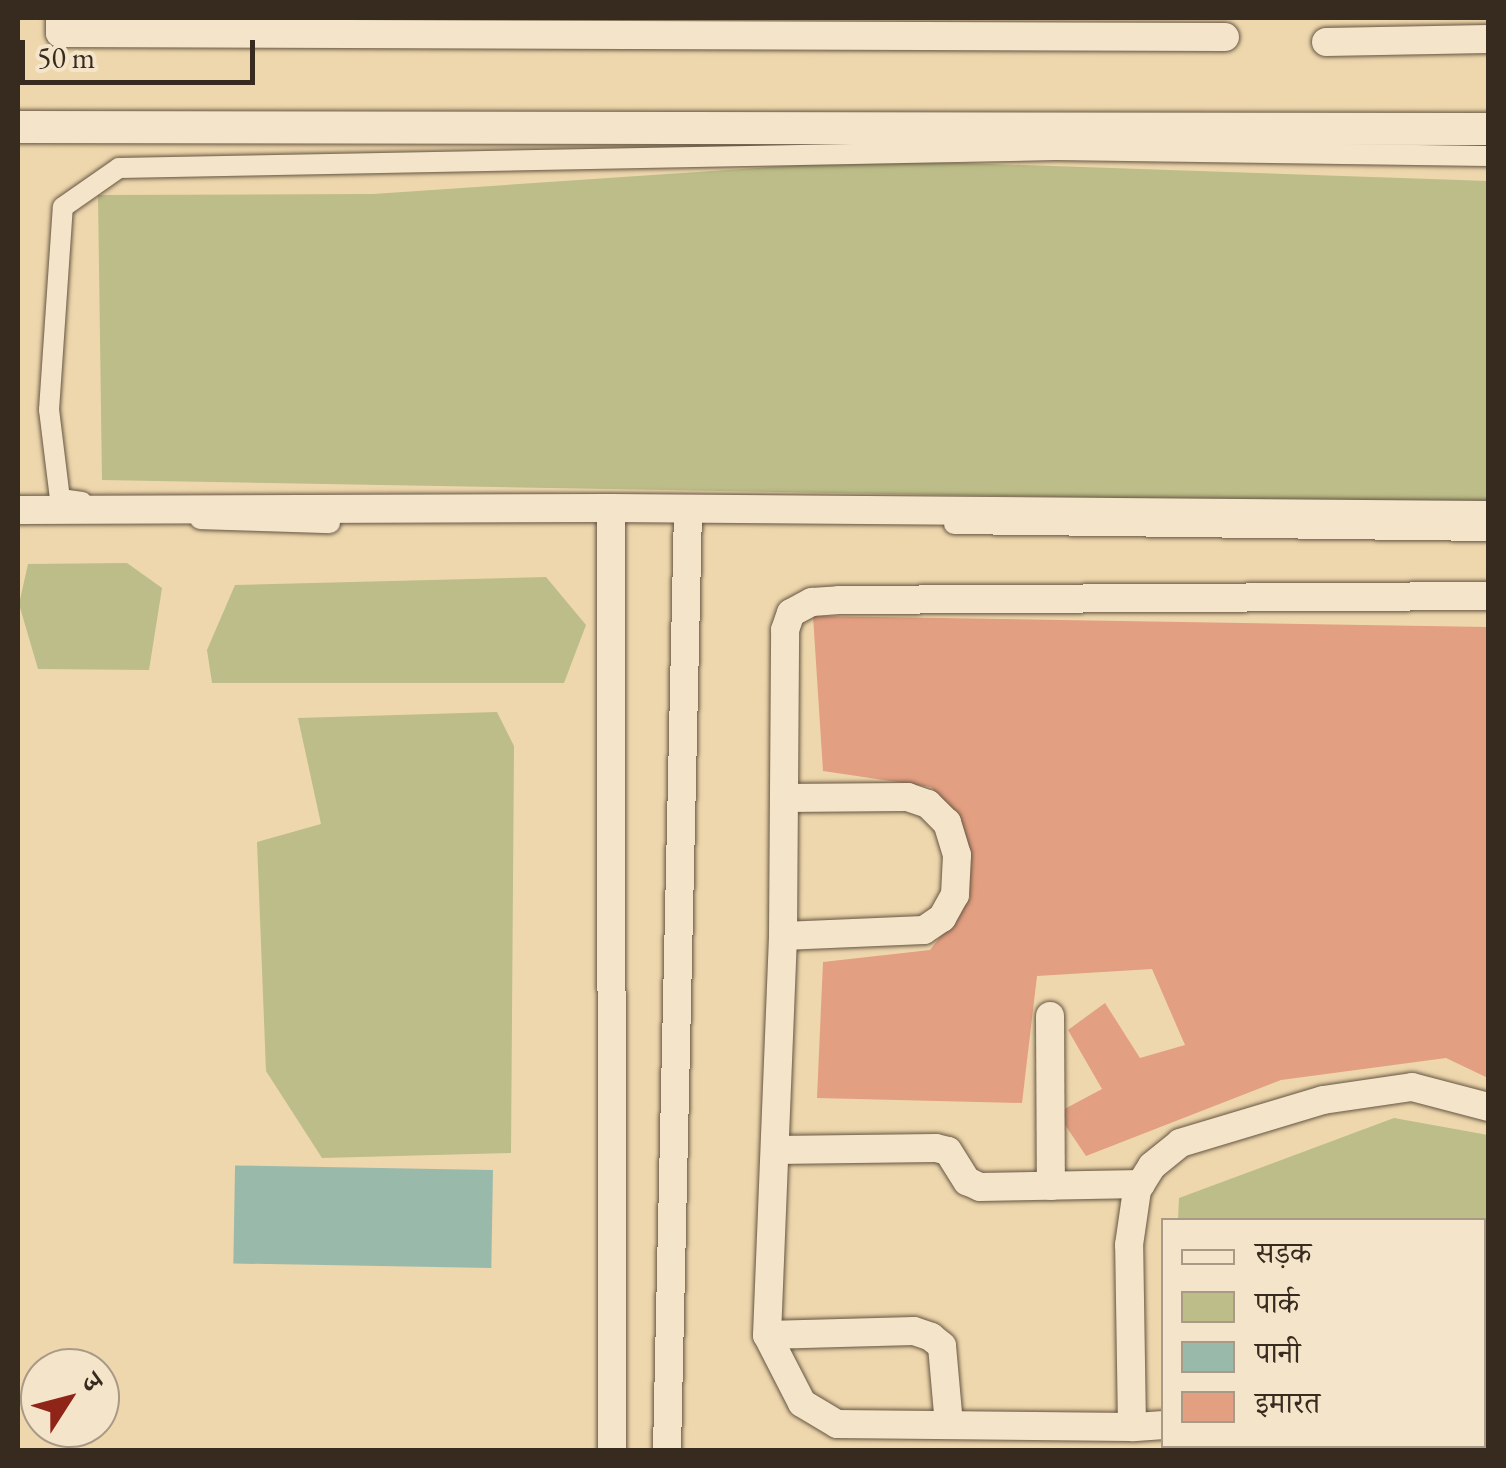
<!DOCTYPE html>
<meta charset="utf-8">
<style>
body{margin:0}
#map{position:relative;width:1506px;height:1468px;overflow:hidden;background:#eed7ad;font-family:"EB Garamond","Noto Serif Devanagari",serif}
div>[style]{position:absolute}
.green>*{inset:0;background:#bcbd88}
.water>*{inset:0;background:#99baab;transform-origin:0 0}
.building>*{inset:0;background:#e39f81}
.roads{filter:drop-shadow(0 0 2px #655542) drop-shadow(0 0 2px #655542)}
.pedestrian>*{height:20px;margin:-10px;padding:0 10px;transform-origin:10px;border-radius:10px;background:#f4e5ca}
.minor>*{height:28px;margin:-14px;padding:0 14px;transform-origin:14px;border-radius:14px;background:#f4e5ca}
.tertiary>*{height:32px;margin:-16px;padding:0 16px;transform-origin:16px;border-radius:16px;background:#f4e5ca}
span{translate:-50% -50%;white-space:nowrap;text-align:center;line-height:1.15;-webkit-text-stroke:10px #f4e5ca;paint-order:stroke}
.frame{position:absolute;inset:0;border:20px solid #372a1f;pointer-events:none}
.legend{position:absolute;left:1161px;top:1218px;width:325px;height:230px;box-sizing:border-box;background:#f4e5ca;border:2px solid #a89a86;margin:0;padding:12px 18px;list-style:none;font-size:30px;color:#372a1f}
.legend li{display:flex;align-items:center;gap:20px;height:50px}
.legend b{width:50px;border:2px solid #a89a86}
.north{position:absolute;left:20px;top:1348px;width:100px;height:100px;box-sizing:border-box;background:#f4e5ca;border:2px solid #a89a86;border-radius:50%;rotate:54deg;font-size:28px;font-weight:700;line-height:40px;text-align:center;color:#372a1f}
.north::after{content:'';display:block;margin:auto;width:35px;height:45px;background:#8f2418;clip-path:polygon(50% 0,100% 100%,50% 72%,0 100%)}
.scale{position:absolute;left:20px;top:40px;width:235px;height:45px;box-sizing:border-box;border:5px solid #372a1f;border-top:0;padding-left:12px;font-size:30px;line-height:35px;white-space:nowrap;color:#372a1f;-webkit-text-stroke:8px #f4e5ca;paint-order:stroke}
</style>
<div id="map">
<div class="green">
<div style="clip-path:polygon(874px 160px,1488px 181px,1488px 510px,1120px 498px,102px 480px,98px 195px,373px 194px)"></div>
<div style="clip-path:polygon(127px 563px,162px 588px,149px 670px,38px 669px,19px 604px,28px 564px)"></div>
<div style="clip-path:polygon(546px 577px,586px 625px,564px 683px,212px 683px,207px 650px,235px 585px)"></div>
<div style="clip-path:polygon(497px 712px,514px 746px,511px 1153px,322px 1158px,266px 1071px,257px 842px,321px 824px,298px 718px)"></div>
<div style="clip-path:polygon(1394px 1118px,1488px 1135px,1488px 1264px,1484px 1263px,1484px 1220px,1178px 1220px,1179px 1198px)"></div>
</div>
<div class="water">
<div style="left:493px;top:1170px;width:98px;height:258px;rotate:91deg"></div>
</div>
<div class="building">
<div style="clip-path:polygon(813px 616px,1488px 627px,1488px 1078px,1446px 1058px,1281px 1080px,1086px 1156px,1057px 1113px,1102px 1089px,1068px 1030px,1105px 1003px,1140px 1058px,1185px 1045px,1152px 969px,1037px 976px,1022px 1103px,817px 1098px,823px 962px,930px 950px,970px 898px,958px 816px,931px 787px,823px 771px)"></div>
</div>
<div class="roads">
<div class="pedestrian">
<div style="left:82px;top:502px;width:22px;rotate:-172deg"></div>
<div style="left:60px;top:499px;width:90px;rotate:-97deg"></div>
<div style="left:49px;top:410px;width:203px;rotate:-86.1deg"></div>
<div style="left:63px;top:207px;width:68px;rotate:-34.9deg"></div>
<div style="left:119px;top:168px;width:937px;rotate:-1.1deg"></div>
<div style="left:1056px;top:150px;width:432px;rotate:0.8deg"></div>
<div style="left:200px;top:519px;width:130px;rotate:1.8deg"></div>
<div style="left:954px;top:524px;width:534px;rotate:0.75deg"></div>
</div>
<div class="minor">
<div style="left:60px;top:18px;width:15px;rotate:90deg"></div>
<div style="left:60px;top:33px;width:1165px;rotate:0.2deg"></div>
<div style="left:1326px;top:42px;width:162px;rotate:-1.1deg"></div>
<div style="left:611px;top:508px;width:942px;rotate:89.94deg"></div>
<div style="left:18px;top:510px;width:593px;rotate:-0.19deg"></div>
<div style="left:611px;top:508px;width:877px;rotate:0.46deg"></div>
<div style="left:783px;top:936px;width:141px;rotate:-2.4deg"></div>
<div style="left:924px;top:930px;width:22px;rotate:-34deg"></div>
<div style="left:942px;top:918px;width:26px;rotate:-61deg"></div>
<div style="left:955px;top:895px;width:40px;rotate:-87.1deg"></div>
<div style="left:957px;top:855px;width:34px;rotate:-107deg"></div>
<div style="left:947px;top:823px;width:27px;rotate:-135deg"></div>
<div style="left:928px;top:804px;width:21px;rotate:-161deg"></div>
<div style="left:908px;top:797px;width:124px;rotate:179.5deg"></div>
<div style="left:1050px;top:1016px;width:170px;rotate:89.7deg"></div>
<div style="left:775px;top:1150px;width:161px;rotate:-0.7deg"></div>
<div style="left:936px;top:1148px;width:12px;rotate:14deg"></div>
<div style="left:948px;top:1151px;width:36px;rotate:58deg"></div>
<div style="left:967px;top:1181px;width:14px;rotate:25deg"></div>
<div style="left:980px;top:1187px;width:161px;rotate:-1.1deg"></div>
<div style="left:767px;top:1335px;width:147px;rotate:-1.6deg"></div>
<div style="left:914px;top:1331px;width:18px;rotate:19deg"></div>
<div style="left:931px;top:1337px;width:14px;rotate:39deg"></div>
<div style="left:942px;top:1346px;width:79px;rotate:84.9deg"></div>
<div style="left:1484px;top:1385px;width:4px;rotate:14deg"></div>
<div style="left:1164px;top:1425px;width:32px;rotate:176deg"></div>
<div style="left:1132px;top:1427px;width:182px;rotate:-90.9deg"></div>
<div style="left:1129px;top:1245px;width:56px;rotate:-81.7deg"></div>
<div style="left:1137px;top:1190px;width:28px;rotate:-58deg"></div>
<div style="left:1152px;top:1166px;width:36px;rotate:-39deg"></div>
<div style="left:1180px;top:1143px;width:149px;rotate:-16.7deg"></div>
<div style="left:1323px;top:1100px;width:90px;rotate:-8.3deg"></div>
<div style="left:1412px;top:1087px;width:79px;rotate:14.7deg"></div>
<div style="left:1132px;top:1427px;width:295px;rotate:-179.4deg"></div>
<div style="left:837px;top:1424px;width:41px;rotate:-149deg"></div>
<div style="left:802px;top:1403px;width:76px;rotate:-117.2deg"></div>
<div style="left:767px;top:1335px;width:399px;rotate:-87.7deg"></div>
<div style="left:783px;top:936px;width:306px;rotate:-89.6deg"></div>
<div style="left:785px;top:630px;width:18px;rotate:-71deg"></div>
<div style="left:791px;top:613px;width:24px;rotate:-28deg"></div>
<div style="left:812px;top:602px;width:27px;rotate:-4deg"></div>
<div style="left:839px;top:600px;width:649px;rotate:-0.35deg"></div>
<div style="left:1394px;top:1446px;width:4px;rotate:90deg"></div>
<div style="left:667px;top:1450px;width:940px;rotate:-88.72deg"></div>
<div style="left:1461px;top:1450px;width:4px;rotate:-90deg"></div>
</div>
<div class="tertiary">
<div style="left:18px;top:127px;width:1470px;rotate:0.08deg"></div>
</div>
</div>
<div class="frame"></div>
<ul class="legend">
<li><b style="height:12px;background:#f4e5ca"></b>सड़क</li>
<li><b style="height:28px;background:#bcbd88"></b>पार्क</li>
<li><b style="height:28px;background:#99baab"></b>पानी</li>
<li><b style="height:28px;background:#e39f81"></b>इमारत</li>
</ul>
<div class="north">उ</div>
<div class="scale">50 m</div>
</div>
